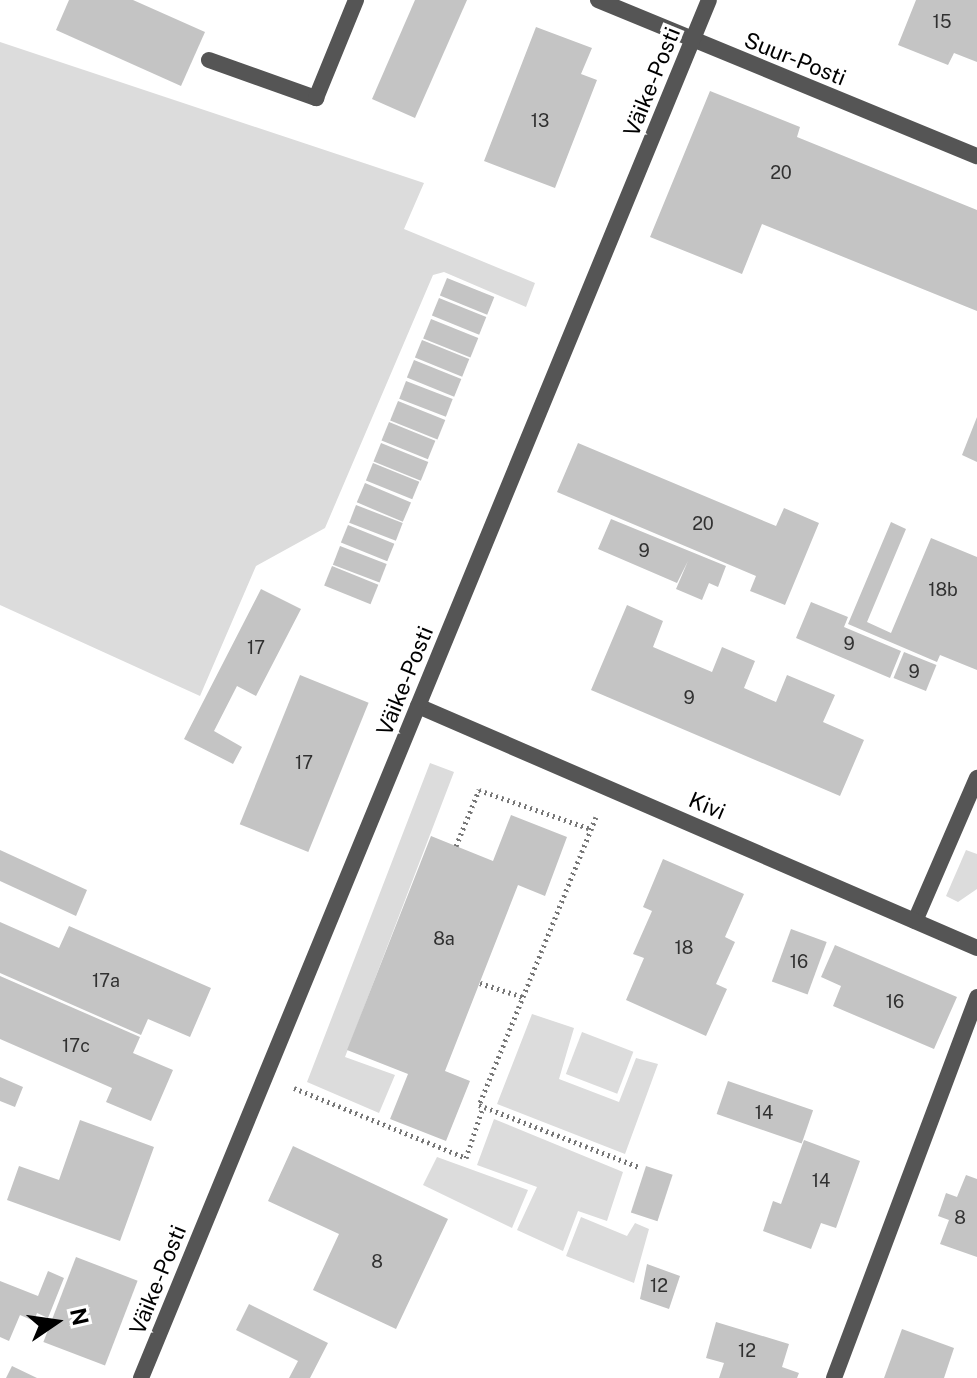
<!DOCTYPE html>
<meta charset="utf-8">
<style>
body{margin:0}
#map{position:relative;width:977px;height:1378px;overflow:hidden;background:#fff;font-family:"Public Sans",sans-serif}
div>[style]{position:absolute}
.green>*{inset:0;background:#dcdcdc;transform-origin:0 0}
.building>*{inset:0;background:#c4c4c4;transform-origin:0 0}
.path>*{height:5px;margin-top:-2.5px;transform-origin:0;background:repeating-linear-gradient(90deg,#777 0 2px,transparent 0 6px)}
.service>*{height:16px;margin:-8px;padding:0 8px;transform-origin:8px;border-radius:8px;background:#555}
.minor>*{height:16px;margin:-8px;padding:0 8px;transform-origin:8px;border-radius:8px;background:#555}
span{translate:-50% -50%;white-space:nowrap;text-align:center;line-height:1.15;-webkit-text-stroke:7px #fff;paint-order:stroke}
.number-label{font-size:18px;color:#313131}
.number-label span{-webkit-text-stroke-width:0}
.street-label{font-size:22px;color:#000}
.north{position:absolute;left:16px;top:1282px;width:80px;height:80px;-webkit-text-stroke:6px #fff;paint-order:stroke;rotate:77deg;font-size:22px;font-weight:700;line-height:32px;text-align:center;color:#000}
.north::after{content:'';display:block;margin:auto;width:28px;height:36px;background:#000;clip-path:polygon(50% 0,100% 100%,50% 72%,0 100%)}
</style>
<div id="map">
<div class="green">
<div style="clip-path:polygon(0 42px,424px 183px,404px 229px,535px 283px,526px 307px,444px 272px,433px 275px,325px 528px,256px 566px,200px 696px,0 605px)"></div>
<div style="clip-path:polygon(430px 763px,454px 772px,345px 1057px,395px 1075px,379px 1113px,307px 1082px)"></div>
<div style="clip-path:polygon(966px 850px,977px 854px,977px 889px,958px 902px,946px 896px)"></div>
<div style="clip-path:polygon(532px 1014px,574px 1028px,559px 1079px,619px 1102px,636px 1058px,658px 1064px,625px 1154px,497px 1104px)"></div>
<div style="left:582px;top:1032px;width:55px;height:45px;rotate:21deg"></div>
<div style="clip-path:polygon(494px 1119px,623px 1172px,607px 1221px,578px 1211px,563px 1251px,517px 1230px,537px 1187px,477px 1165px)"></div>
<div style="clip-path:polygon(437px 1157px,528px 1190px,512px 1228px,423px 1185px)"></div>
<div style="clip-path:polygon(581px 1217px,627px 1236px,635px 1223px,649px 1229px,634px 1283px,566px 1256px)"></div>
</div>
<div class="building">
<div style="clip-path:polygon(69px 0,133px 0,205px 32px,181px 86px,56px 30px)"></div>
<div style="clip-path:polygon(415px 0,467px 0,415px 118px,372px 99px)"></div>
<div style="clip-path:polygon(916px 0,977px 0,977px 62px,954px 53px,948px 65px,898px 45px)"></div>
<div style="clip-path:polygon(536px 27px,592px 48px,581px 74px,597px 80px,555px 188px,484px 161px)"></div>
<div style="clip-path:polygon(710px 91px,800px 127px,797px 137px,977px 210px,977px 311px,762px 224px,742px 274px,650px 237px)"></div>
<div style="left:447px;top:278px;width:51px;height:19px;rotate:22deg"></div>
<div style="left:439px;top:298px;width:51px;height:19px;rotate:22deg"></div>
<div style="left:431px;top:319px;width:51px;height:21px;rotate:22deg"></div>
<div style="left:422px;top:340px;width:51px;height:19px;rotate:22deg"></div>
<div style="left:414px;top:360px;width:51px;height:19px;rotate:22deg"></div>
<div style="left:406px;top:381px;width:50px;height:19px;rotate:21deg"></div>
<div style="left:398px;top:401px;width:51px;height:21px;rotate:22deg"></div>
<div style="clip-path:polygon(977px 417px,977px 462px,962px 455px)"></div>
<div style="left:389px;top:422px;width:50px;height:20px;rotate:22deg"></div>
<div style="left:381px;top:443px;width:51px;height:20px;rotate:22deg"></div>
<div style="clip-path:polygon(578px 443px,776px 526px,784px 508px,819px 523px,785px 605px,750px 591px,756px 576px,557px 492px)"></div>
<div style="left:373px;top:463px;width:50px;height:19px;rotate:22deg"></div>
<div style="left:365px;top:483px;width:50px;height:21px;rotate:23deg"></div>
<div style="left:356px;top:505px;width:50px;height:19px;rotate:21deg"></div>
<div style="clip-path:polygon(611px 519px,726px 566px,718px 587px,709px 583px,702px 600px,676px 589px,688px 561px,677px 583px,598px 549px)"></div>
<div style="clip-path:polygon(891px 522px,906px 529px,867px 622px,891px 633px,931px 538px,977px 557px,977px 670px,940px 655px,937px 662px,848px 624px)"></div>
<div style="left:348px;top:525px;width:50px;height:19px;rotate:22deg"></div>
<div style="left:340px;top:546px;width:50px;height:20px;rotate:21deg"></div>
<div style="left:332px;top:566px;width:50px;height:21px;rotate:22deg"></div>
<div style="clip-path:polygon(261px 589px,301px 609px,256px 696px,237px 686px,214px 731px,242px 747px,233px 764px,184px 739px)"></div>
<div style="clip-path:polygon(811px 602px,848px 617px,844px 627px,901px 651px,890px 678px,796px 638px)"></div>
<div style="clip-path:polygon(627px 605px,663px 621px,653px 647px,712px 672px,722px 647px,755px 661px,744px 688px,776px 702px,787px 675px,835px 695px,823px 722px,864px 740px,840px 796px,591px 690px)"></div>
<div style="left:904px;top:652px;width:35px;height:28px;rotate:22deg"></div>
<div style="left:300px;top:675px;width:74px;height:161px;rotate:22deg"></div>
<div style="clip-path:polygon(511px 815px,567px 837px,545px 896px,518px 885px,445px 1071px,470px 1081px,446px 1141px,390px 1119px,408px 1074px,347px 1050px,431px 836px,493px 861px)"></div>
<div style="clip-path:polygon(0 850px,87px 890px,76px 916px,0 881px)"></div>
<div style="clip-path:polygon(663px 859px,744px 894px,725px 937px,735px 942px,716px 984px,727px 989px,706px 1036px,626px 1000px,644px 958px,633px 954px,652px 911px,643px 907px)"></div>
<div style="clip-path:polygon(0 922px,59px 948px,69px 926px,211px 988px,190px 1037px,148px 1019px,141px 1035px,0 973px)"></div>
<div style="left:791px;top:929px;width:38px;height:56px;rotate:20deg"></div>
<div style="clip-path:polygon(835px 945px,957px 997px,934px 1049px,833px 1006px,841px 986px,821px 977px)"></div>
<div style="clip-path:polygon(0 976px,140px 1037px,133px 1053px,173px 1070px,151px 1121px,106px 1102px,112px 1088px,0 1039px)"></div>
<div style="clip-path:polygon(0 1077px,23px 1087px,15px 1107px,0 1101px)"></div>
<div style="left:728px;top:1081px;width:90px;height:35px;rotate:19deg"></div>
<div style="clip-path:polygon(80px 1120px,154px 1147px,120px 1241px,7px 1200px,19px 1166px,59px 1180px)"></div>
<div style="clip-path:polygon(804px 1140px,860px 1161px,836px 1228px,821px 1223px,811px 1249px,763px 1231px,773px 1201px,781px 1204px)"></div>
<div style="clip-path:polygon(293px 1146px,448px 1219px,396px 1329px,313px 1290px,339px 1234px,268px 1201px)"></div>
<div style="left:646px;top:1166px;width:28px;height:49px;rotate:18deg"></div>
<div style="clip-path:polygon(966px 1175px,977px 1179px,977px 1257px,940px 1244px,949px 1220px,938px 1216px,946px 1193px,957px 1197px)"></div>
<div style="left:76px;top:1257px;width:66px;height:91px;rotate:21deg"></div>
<div style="clip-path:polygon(647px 1264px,680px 1276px,669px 1309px,640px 1299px)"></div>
<div style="clip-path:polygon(48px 1271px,64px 1278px,48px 1318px,37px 1313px,34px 1321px,20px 1315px,9px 1341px,0 1337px,0 1281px,38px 1296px)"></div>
<div style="clip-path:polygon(249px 1304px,328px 1343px,310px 1378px,289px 1378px,298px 1361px,236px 1330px)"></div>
<div style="clip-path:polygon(716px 1322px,789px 1344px,782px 1367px,799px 1373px,797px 1378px,719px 1378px,724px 1363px,706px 1358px)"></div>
<div style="clip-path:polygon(902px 1329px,954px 1348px,944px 1378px,884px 1378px)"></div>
<div style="clip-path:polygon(12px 1366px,37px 1378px,6px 1378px)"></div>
</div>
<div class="path">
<div style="left:596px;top:817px;width:311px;rotate:112.1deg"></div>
<div style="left:479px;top:1105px;width:172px;rotate:21.2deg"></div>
<div style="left:456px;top:846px;width:61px;rotate:-67.7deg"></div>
<div style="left:479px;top:790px;width:119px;rotate:19.2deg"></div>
<div style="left:480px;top:983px;width:45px;rotate:18deg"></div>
<div style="left:294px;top:1088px;width:186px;rotate:22.1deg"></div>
<div style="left:466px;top:1158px;width:54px;rotate:-71.6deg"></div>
</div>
<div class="service">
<div style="left:209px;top:60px;width:114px;rotate:19.6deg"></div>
<div style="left:316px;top:98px;width:106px;rotate:-67.8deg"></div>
<div style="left:915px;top:921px;width:156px;rotate:-66.6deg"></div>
</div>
<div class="minor">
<div style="left:598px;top:0;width:410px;rotate:22.4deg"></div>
<div style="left:418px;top:706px;width:609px;rotate:23.41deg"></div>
<div style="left:141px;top:1378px;width:1490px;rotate:-67.6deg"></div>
<div style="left:834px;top:1378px;width:407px;rotate:-69.4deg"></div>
</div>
<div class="number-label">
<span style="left:942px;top:22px">15</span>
<span style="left:540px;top:121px">13</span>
<span style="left:781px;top:173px">20</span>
<span style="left:703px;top:524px">20</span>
<span style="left:644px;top:551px">9</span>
<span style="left:943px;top:590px">18b</span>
<span style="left:849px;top:644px">9</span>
<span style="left:256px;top:648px">17</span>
<span style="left:914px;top:672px">9</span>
<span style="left:689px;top:698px">9</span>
<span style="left:304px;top:763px">17</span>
<span style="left:444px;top:939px">8a</span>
<span style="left:684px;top:948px">18</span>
<span style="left:799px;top:962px">16</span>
<span style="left:106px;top:981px">17a</span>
<span style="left:895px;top:1002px">16</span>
<span style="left:76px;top:1046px">17c</span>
<span style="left:764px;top:1113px">14</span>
<span style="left:821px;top:1181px">14</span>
<span style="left:960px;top:1218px">8</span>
<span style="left:377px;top:1262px">8</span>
<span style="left:659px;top:1286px">12</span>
<span style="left:747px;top:1351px">12</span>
</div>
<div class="street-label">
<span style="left:795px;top:59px;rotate:22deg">Suur-Posti</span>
<span style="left:652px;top:82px;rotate:-68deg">Väike-Posti</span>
<span style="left:405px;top:681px;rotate:-68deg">Väike-Posti</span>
<span style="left:707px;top:806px;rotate:23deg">Kivi</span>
<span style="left:158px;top:1280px;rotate:-68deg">Väike-Posti</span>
</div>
<div class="north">N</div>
</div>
